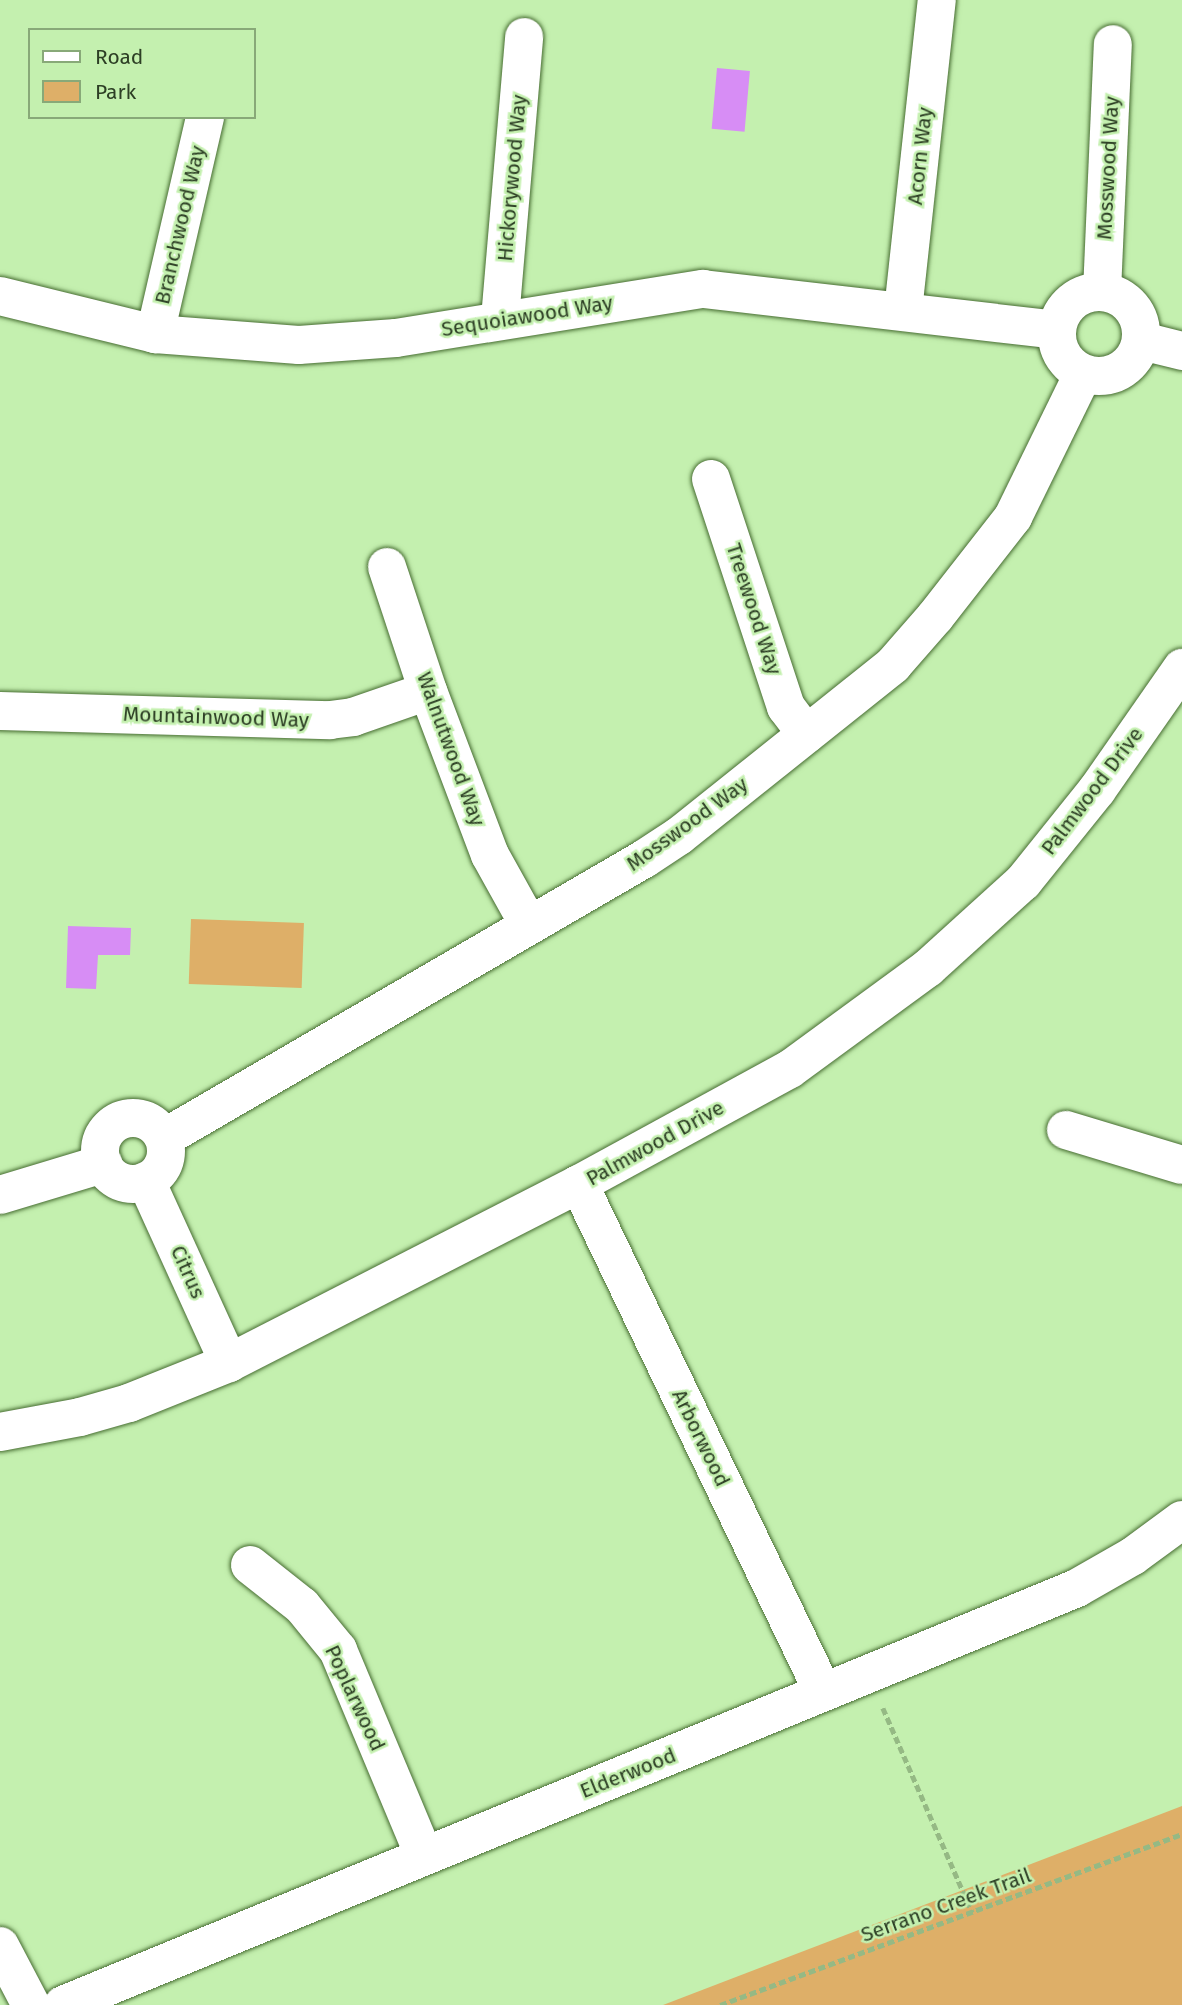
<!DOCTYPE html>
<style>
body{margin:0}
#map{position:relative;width:1182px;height:2005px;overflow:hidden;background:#c4f0af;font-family:"Fira Sans",sans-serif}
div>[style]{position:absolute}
.green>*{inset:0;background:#deaf68;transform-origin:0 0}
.water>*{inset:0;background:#d78df5;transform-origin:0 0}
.path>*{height:4.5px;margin-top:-2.25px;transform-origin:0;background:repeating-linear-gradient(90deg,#95b984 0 7px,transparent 0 10.5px)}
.roads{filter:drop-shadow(0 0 2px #476d32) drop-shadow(0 0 2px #476d32)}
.minor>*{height:38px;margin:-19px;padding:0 19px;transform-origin:19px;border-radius:19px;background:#fff}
.minor>.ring{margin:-19px;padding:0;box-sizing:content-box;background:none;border:38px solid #fff;border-radius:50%}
.tertiary>*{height:38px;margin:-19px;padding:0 19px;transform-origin:19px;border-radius:19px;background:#fff}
span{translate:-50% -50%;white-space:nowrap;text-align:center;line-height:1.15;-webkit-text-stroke:5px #c4f0af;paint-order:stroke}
.street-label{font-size:21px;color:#2d3f25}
.legend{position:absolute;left:28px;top:28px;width:228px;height:91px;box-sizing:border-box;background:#c4f0af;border:2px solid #88a978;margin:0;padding:9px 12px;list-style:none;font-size:21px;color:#2d3f25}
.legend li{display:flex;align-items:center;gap:14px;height:35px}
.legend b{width:35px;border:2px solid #88a978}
</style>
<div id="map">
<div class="green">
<div style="left:191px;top:919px;width:113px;height:65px;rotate:2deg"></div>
<div style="clip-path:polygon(1182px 1806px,1182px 2005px,663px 2005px)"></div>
</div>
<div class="water">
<div style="left:717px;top:68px;width:33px;height:61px;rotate:5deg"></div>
<div style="clip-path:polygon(68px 926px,131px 928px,130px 955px,98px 955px,96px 989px,66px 988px)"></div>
</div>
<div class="path">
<div style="left:883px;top:1708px;width:223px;rotate:66.4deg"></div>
<div style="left:720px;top:2005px;width:493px;rotate:-20.3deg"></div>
</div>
<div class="roads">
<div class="minor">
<div class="ring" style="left:1057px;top:292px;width:46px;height:46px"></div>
<div style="left:1102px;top:292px;width:248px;rotate:-87.5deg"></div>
<div style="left:0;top:296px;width:160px;rotate:13.8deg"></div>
<div style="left:155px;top:334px;width:144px;rotate:4.4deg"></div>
<div style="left:299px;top:345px;width:97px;rotate:-4.1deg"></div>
<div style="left:396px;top:338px;width:311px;rotate:-9.1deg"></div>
<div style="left:703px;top:289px;width:356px;rotate:6.6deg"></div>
<div style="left:903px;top:311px;width:313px;rotate:-83.8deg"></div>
<div style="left:500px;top:319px;width:283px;rotate:-85.1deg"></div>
<div style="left:155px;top:334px;width:223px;rotate:-77deg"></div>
<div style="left:1142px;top:341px;width:41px;rotate:14deg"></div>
<div style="left:711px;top:479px;width:240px;rotate:71.8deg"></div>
<div style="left:786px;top:707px;width:34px;rotate:53deg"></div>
<div style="left:387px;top:567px;width:131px;rotate:71.7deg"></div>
<div style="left:428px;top:691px;width:175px;rotate:69.3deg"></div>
<div style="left:490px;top:855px;width:80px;rotate:60.9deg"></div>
<div style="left:0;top:711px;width:330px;rotate:1.6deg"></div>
<div style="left:330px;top:720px;width:23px;rotate:-7deg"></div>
<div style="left:353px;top:717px;width:79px;rotate:-19.1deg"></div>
<div class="ring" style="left:100px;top:1118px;width:28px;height:28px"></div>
<div style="left:1066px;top:1130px;width:121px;rotate:16.8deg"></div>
<div style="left:164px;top:1138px;width:555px;rotate:-30.17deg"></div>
<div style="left:644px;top:859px;width:42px;rotate:-33.3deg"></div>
<div style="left:679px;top:836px;width:274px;rotate:-38.6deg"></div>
<div style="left:893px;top:665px;width:64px;rotate:-48.8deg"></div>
<div style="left:935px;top:617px;width:127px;rotate:-52deg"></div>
<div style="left:1013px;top:517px;width:159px;rotate:-63.9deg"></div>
<div style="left:146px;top:1181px;width:200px;rotate:65.5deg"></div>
<div style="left:579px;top:1184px;width:564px;rotate:64.34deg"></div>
<div style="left:0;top:1195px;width:108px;rotate:-16.8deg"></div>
<div style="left:250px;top:1565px;width:66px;rotate:38.3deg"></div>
<div style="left:302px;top:1606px;width:57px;rotate:50.7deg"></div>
<div style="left:338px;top:1650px;width:223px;rotate:67.3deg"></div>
<div style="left:0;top:1946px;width:67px;rotate:62.3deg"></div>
<div style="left:63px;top:2005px;width:1096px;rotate:-22.35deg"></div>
<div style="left:1077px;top:1588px;width:64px;rotate:-29.7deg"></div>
<div style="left:1133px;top:1556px;width:61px;rotate:-36.3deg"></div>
</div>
<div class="tertiary">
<div style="left:0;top:1432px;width:81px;rotate:-10.6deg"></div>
<div style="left:80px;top:1417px;width:51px;rotate:-15.9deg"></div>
<div style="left:129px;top:1403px;width:108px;rotate:-21.8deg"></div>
<div style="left:229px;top:1363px;width:393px;rotate:-27.1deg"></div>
<div style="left:579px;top:1184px;width:240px;rotate:-28.6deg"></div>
<div style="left:790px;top:1069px;width:171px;rotate:-36.2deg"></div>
<div style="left:928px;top:968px;width:128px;rotate:-42.2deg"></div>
<div style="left:1023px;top:882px;width:118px;rotate:-51.2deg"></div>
<div style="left:1097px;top:790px;width:149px;rotate:-55.1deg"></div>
</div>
</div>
<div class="street-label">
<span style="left:920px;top:156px;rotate:-84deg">Acorn Way</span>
<span style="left:1108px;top:168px;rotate:-87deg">Mosswood Way</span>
<span style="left:512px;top:178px;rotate:-85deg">Hickorywood Way</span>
<span style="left:180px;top:225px;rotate:-77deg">Branchwood Way</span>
<span style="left:527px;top:316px;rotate:-9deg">Sequoiawood Way</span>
<span style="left:754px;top:609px;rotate:72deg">Treewood Way</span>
<span style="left:216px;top:717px;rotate:2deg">Mountainwood Way</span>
<span style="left:451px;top:749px;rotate:70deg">Walnutwood Way</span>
<span style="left:1092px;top:791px;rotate:-53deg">Palmwood Drive</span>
<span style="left:687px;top:824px;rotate:-36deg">Mosswood Way</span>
<span style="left:655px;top:1143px;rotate:-29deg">Palmwood Drive</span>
<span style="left:188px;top:1272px;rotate:66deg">Citrus</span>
<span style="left:701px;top:1438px;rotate:64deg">Arborwood</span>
<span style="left:355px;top:1698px;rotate:65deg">Poplarwood</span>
<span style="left:628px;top:1773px;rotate:-22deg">Elderwood</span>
<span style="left:946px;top:1905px;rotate:-20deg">Serrano Creek Trail</span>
</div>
<ul class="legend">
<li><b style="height:9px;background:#fff"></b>Road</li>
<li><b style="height:19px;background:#deaf68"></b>Park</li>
</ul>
</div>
